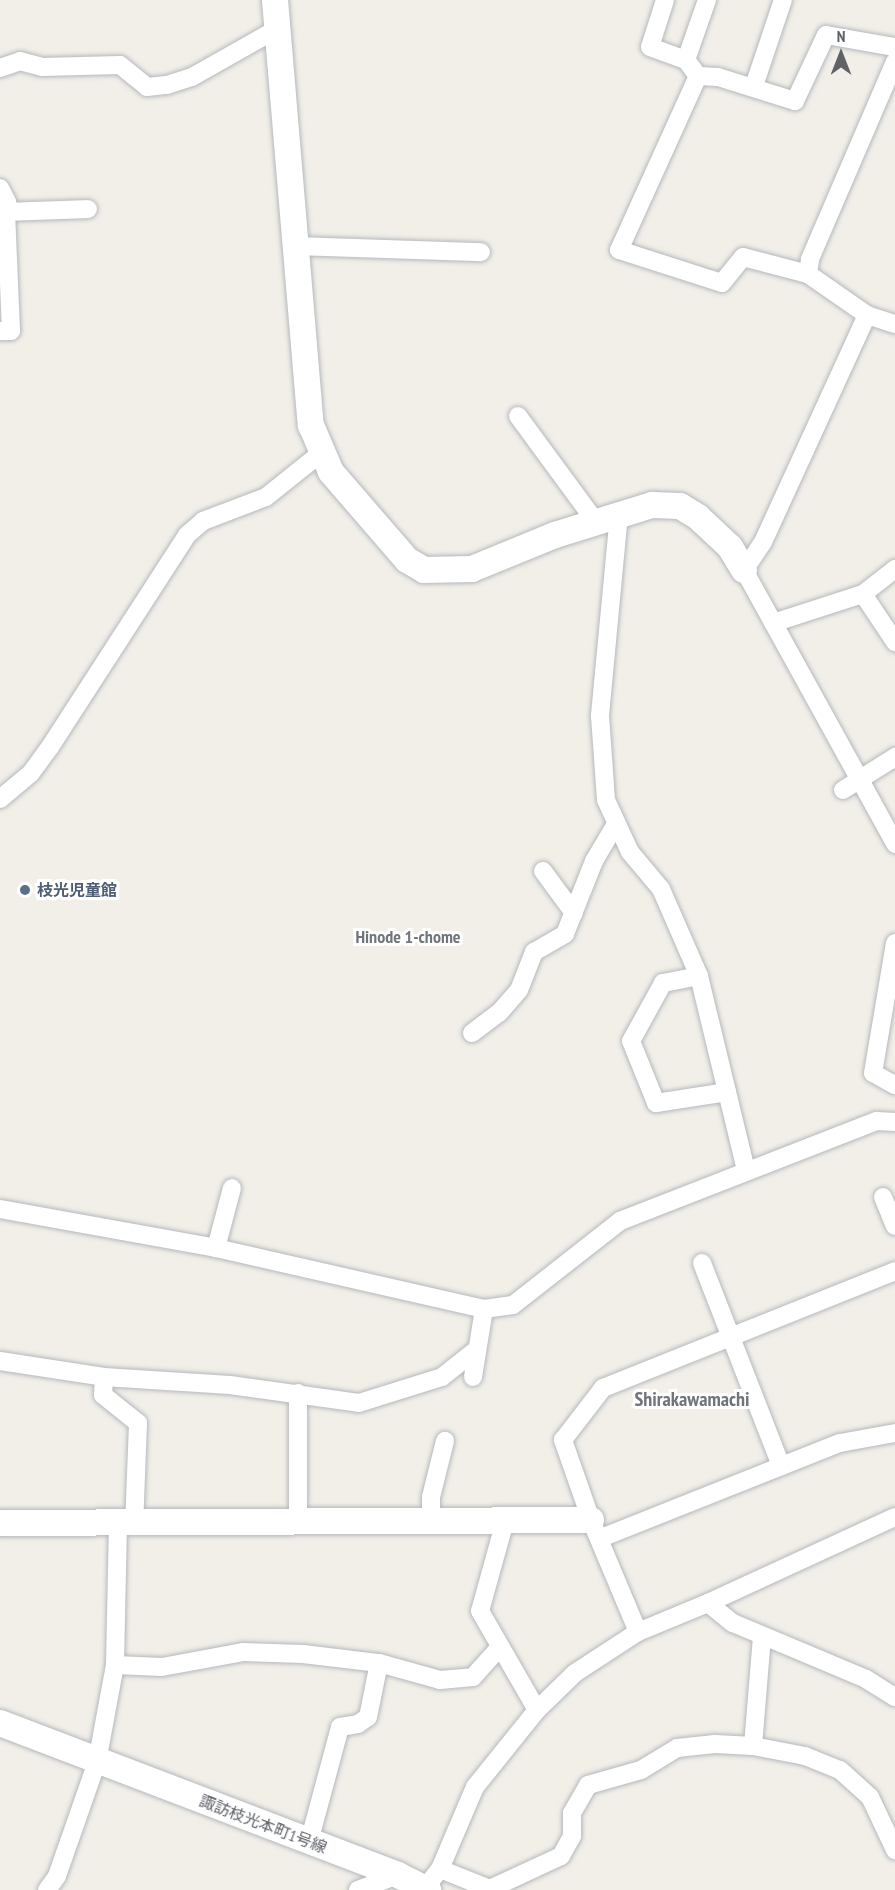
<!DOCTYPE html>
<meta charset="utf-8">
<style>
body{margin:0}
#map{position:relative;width:895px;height:1890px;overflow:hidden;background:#f1efe8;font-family:"PT Sans Narrow","Noto Sans JP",sans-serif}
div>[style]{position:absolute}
.roads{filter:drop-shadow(0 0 2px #b5b8bc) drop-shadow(0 0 2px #b5b8bc)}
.street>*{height:18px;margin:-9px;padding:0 9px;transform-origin:9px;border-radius:9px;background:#fff}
.secondary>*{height:26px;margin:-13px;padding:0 13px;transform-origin:13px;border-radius:13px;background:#fff}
.dots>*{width:16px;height:16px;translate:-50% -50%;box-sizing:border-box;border:3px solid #fff;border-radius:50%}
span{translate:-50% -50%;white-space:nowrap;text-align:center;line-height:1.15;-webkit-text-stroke:6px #fff;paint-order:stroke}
.service-label{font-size:16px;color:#4e5e75;font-weight:700}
.left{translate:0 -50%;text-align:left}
.street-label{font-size:16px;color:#5f6368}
.neighbourhood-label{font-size:18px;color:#70757a;font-weight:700}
.quarter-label{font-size:20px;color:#70757a;font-weight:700}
.north{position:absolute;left:811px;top:24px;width:60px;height:60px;-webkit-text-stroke:4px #fff;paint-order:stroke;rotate:0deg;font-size:16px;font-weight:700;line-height:24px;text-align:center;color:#5f6368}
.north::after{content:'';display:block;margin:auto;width:21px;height:27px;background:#5f6368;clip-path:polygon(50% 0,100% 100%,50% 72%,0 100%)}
</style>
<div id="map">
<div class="roads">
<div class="street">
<div style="left:665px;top:0;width:49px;rotate:107.7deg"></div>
<div style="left:650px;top:47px;width:38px;rotate:20deg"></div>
<div style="left:686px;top:60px;width:20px;rotate:53deg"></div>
<div style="left:698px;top:76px;width:20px;rotate:3deg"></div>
<div style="left:718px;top:77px;width:81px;rotate:17.3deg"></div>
<div style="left:795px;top:101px;width:73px;rotate:-64.8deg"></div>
<div style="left:826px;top:35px;width:70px;rotate:9.9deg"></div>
<div style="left:686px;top:60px;width:64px;rotate:-70.7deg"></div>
<div style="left:0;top:68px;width:21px;rotate:-19deg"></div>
<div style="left:20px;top:61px;width:23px;rotate:15deg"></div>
<div style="left:42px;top:67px;width:78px;rotate:-1.5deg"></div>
<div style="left:120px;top:65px;width:35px;rotate:39deg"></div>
<div style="left:147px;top:87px;width:20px;rotate:-6deg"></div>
<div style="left:167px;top:85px;width:26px;rotate:-18deg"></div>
<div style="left:192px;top:77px;width:98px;rotate:-29.5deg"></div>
<div style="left:698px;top:76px;width:191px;rotate:114.4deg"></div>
<div style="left:619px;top:250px;width:108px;rotate:17.8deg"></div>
<div style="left:722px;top:283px;width:33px;rotate:-51deg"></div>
<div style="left:743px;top:257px;width:67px;rotate:14.7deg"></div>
<div style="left:808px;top:274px;width:72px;rotate:34.8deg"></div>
<div style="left:867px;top:315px;width:29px;rotate:18deg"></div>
<div style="left:754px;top:86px;width:91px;rotate:-71.4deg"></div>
<div style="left:0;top:188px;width:16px;rotate:63deg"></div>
<div style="left:7px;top:202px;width:10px;rotate:96deg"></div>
<div style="left:297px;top:246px;width:184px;rotate:1.9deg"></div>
<div style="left:808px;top:274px;width:15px;rotate:-82deg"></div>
<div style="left:810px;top:259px;width:215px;rotate:-66.7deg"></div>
<div style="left:867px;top:315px;width:250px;rotate:114.6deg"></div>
<div style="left:763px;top:542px;width:34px;rotate:124deg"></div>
<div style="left:744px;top:570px;width:313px;rotate:61.1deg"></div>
<div style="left:0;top:331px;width:11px"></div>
<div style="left:11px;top:331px;width:119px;rotate:-92.4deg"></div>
<div style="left:6px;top:212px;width:82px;rotate:-2.1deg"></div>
<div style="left:518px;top:416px;width:132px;rotate:53.7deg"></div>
<div style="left:619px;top:514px;width:203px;rotate:95.4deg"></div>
<div style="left:600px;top:716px;width:84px;rotate:85.9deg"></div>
<div style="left:606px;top:800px;width:57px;rotate:65.2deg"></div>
<div style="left:630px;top:852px;width:48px;rotate:50deg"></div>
<div style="left:661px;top:889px;width:95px;rotate:66.4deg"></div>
<div style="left:699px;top:976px;width:201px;rotate:76.4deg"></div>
<div style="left:863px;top:594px;width:58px;rotate:56.3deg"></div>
<div style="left:773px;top:623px;width:95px;rotate:-17.9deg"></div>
<div style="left:863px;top:594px;width:41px;rotate:-38deg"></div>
<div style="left:843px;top:790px;width:62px;rotate:-32.4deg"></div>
<div style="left:0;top:799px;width:40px;rotate:-40deg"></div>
<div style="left:31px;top:773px;width:32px;rotate:-54deg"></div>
<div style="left:50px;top:747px;width:252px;rotate:-57.1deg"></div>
<div style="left:187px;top:535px;width:21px;rotate:-41deg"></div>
<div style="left:203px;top:521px;width:67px;rotate:-20.9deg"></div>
<div style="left:266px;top:497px;width:70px;rotate:-38.7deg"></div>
<div style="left:543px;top:871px;width:52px;rotate:53.6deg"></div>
<div style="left:895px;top:943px;width:132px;rotate:99.6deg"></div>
<div style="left:873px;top:1073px;width:25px;rotate:29deg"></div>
<div style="left:699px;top:976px;width:37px;rotate:169deg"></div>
<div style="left:663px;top:983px;width:66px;rotate:118.9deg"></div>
<div style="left:631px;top:1041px;width:67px;rotate:68deg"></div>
<div style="left:656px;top:1103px;width:72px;rotate:-8.8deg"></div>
<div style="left:472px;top:1033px;width:34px;rotate:-37deg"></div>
<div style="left:499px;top:1013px;width:30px;rotate:-49deg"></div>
<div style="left:519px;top:990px;width:41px;rotate:-68.5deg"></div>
<div style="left:534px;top:952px;width:36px;rotate:-30deg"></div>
<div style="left:565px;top:934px;width:79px;rotate:-68.3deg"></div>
<div style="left:594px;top:861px;width:43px;rotate:-59.3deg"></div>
<div style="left:883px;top:1197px;width:31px;rotate:68deg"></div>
<div style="left:0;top:1209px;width:219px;rotate:10.2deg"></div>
<div style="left:216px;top:1248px;width:275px;rotate:12.8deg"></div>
<div style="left:484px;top:1309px;width:29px;rotate:-8deg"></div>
<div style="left:513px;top:1305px;width:136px;rotate:-38.1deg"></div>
<div style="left:620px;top:1221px;width:276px;rotate:-21.3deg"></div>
<div style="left:877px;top:1121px;width:18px;rotate:3deg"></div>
<div style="left:216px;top:1248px;width:62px;rotate:-75.1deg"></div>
<div style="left:702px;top:1263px;width:218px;rotate:68.7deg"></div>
<div style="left:0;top:1361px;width:105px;rotate:8.7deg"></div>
<div style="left:104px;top:1377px;width:126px;rotate:3.6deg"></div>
<div style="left:230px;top:1385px;width:130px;rotate:7.9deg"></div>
<div style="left:359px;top:1403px;width:87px;rotate:-17.4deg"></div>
<div style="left:442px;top:1377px;width:43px;rotate:-38.5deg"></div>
<div style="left:104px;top:1377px;width:18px;rotate:93deg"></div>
<div style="left:103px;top:1395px;width:45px;rotate:38.7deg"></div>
<div style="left:138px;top:1423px;width:102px;rotate:92.2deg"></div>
<div style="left:473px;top:1377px;width:69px;rotate:-80.8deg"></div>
<div style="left:298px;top:1393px;width:129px;rotate:90deg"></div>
<div style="left:431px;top:1521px;width:24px;rotate:-90deg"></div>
<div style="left:431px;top:1497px;width:58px;rotate:-76deg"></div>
<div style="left:505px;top:1521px;width:93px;rotate:105.5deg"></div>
<div style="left:480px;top:1611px;width:114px;rotate:60.1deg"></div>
<div style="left:601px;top:1538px;width:257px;rotate:-21.7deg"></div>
<div style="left:840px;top:1443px;width:56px;rotate:-10.3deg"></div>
<div style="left:708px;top:1603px;width:206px;rotate:-24.7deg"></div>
<div style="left:638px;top:1632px;width:121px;rotate:-112.8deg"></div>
<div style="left:591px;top:1520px;width:85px;rotate:-109.3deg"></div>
<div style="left:563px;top:1440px;width:66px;rotate:-52.4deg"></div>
<div style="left:603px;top:1388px;width:315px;rotate:-21.8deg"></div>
<div style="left:115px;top:1665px;width:47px;rotate:2.4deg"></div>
<div style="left:162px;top:1667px;width:82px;rotate:-10.5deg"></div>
<div style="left:243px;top:1652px;width:60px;rotate:1.9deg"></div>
<div style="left:303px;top:1654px;width:77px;rotate:6.8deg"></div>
<div style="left:379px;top:1663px;width:63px;rotate:15.6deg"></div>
<div style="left:440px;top:1680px;width:33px;rotate:-5deg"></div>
<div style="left:473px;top:1677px;width:39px;rotate:-48deg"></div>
<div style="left:753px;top:1746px;width:110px;rotate:-85.3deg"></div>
<div style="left:309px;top:1842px;width:119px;rotate:-74.9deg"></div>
<div style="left:340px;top:1727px;width:18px;rotate:-9deg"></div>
<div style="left:358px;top:1724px;width:12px;rotate:-35deg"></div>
<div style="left:368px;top:1717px;width:55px;rotate:-78.5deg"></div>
<div style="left:440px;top:1869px;width:54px;rotate:21.8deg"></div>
<div style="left:490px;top:1889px;width:78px;rotate:-24.9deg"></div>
<div style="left:561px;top:1856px;width:23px;rotate:-61deg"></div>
<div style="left:572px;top:1836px;width:23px;rotate:-90deg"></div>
<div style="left:572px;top:1813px;width:32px;rotate:-60deg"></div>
<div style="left:588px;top:1785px;width:55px;rotate:-15.8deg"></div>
<div style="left:641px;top:1770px;width:42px;rotate:-31.4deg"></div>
<div style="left:677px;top:1748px;width:38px;rotate:-6deg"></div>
<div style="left:715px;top:1744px;width:38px;rotate:3deg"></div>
<div style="left:753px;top:1746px;width:53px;rotate:10.9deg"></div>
<div style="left:805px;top:1756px;width:38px;rotate:22deg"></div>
<div style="left:840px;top:1770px;width:40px;rotate:42deg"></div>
<div style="left:870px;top:1797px;width:59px;rotate:64.7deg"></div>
<div style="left:425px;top:1888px;width:24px;rotate:-52deg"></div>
<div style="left:440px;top:1869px;width:89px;rotate:-66.9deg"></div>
<div style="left:475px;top:1787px;width:99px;rotate:-51.2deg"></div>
<div style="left:537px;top:1710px;width:53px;rotate:-44.2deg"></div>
<div style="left:575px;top:1673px;width:75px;rotate:-33.1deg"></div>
<div style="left:638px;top:1632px;width:76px;rotate:-22.5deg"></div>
<div style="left:708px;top:1603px;width:32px;rotate:39deg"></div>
<div style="left:733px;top:1623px;width:144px;rotate:22.8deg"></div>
<div style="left:866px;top:1679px;width:34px;rotate:32deg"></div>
<div style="left:47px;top:1890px;width:17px;rotate:-54deg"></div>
<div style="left:57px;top:1876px;width:121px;rotate:-70.7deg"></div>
<div style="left:97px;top:1762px;width:99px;rotate:-79.5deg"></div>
<div style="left:115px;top:1665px;width:139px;rotate:-88.8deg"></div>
<div style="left:358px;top:1890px;width:43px;rotate:-20.6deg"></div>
</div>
<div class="secondary">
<div style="left:275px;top:0;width:427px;rotate:85.2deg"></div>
<div style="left:311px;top:425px;width:51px;rotate:66.9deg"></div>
<div style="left:331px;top:472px;width:116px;rotate:49.2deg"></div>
<div style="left:407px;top:560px;width:20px;rotate:30deg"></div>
<div style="left:424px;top:570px;width:48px;rotate:-1.2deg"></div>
<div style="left:472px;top:569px;width:90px;rotate:-22.3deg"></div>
<div style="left:555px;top:535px;width:102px;rotate:-17.2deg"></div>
<div style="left:652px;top:505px;width:28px;rotate:2deg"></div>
<div style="left:680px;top:506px;width:21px;rotate:31deg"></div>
<div style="left:698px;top:517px;width:44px;rotate:43.2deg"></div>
<div style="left:730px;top:547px;width:27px;rotate:59deg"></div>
<div style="left:0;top:1523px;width:591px;rotate:-0.29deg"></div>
<div style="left:0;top:1723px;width:426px;rotate:20.9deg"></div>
<div style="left:398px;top:1875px;width:34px;rotate:27deg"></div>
</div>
</div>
<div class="dots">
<div style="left:25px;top:890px;background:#5c6f8a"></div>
</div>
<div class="service-label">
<span class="left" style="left:37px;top:890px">枝光児童館</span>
</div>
<div class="street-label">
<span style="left:263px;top:1824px;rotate:21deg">諏訪枝光本町1号線</span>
</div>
<div class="neighbourhood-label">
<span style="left:408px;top:937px">Hinode 1-chome</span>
</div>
<div class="quarter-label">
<span style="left:692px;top:1399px">Shirakawamachi</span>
</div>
<div class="north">N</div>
</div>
